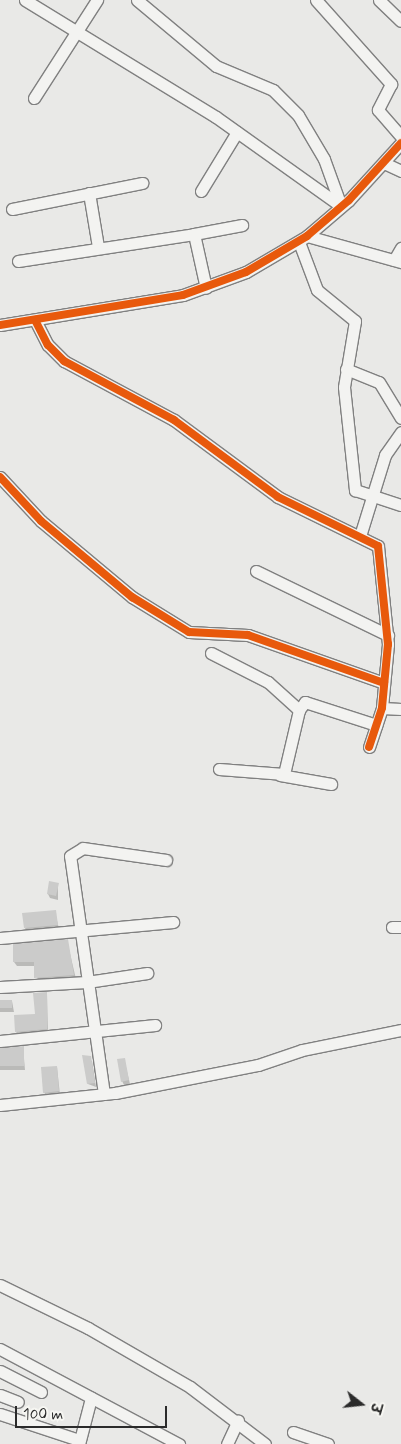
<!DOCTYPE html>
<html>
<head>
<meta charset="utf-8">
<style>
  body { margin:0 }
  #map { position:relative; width:401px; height:1444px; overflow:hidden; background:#e9e9e7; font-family:Mynerve,"Playpen Sans Deva",sans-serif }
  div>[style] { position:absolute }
  .shadow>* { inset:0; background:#0003 }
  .building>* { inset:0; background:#cbcbca }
  .roads { filter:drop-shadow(1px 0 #808080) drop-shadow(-1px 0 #808080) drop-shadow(0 1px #808080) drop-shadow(0 -1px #808080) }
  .minor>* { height:11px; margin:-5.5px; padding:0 5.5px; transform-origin:5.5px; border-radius:5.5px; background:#f3f3f1 }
  .cycleway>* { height:8px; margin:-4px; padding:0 4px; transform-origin:4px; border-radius:4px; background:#e8590c }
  span { translate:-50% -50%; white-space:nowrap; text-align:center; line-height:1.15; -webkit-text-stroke:4px #f6f6f2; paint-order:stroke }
  .north { position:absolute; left:336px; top:1379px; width:50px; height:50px; -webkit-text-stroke:4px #f6f6f2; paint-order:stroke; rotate:106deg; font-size:14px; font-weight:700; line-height:20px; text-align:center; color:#2b2b2b }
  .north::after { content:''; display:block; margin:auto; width:18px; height:22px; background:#2b2b2b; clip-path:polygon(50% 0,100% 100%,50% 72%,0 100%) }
  .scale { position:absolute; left:15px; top:1406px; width:152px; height:22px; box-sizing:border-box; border:2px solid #2b2b2b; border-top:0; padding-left:6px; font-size:15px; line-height:18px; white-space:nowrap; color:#2b2b2b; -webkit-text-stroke:4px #f6f6f2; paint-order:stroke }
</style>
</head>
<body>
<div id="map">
  <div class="shadow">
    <i style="clip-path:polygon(58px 884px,58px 900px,50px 898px,48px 894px)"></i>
    <i style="clip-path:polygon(55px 912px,59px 929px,27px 932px,25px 928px)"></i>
    <i style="clip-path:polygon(67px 941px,76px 979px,38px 981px,35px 966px,17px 966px,14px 962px)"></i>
    <i style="clip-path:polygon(47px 993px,48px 1033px,19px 1036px,16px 1032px,36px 1015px)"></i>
    <i style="clip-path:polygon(0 1001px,12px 1001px,14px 1012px,0 1012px)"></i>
    <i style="clip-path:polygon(23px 1047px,25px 1070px,0 1070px,0 1050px)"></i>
    <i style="clip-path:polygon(83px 1056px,92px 1061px,96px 1087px,88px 1084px)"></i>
    <i style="clip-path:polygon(124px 1059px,130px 1084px,124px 1085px,122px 1081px)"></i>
    <i style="clip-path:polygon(57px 1067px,60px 1095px,46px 1096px,44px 1092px)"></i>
  </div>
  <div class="building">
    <i style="clip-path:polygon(49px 881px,59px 883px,56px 896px,47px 894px)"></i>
    <i style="clip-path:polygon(56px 910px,58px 925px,24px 928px,22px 913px)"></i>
    <i style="clip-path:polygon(68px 939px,74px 975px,34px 978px,34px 962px,13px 962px,13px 944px)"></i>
    <i style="clip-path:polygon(47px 992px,47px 1029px,15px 1032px,14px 1015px,35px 1014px,33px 993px)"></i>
    <i style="clip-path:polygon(0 1000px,12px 1000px,12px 1008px,0 1008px)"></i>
    <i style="clip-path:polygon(24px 1046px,24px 1066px,0 1066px,0 1048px)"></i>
    <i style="clip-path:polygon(82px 1055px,91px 1056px,95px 1083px,87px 1084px)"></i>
    <i style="clip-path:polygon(125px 1058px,129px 1080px,121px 1082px,117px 1059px)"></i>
    <i style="clip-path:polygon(57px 1066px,59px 1091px,43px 1093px,41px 1067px)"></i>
  </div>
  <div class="roads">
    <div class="minor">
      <i style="left:25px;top:0;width:224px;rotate:31.5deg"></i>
      <i style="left:216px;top:117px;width:153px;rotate:35.5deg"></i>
      <i style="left:137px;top:0;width:103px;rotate:39.9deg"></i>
      <i style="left:216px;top:66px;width:62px;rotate:22.8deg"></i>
      <i style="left:273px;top:90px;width:35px;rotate:45deg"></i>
      <i style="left:298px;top:115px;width:51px;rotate:59.4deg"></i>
      <i style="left:324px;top:159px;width:50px;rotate:70.1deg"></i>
      <i style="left:316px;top:0;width:113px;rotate:48.2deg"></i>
      <i style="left:391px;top:84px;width:29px;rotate:117deg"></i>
      <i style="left:378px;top:110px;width:35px;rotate:49deg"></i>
      <i style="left:379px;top:0;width:30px;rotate:44deg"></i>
      <i style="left:34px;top:98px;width:117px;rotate:-57.3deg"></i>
      <i style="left:384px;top:163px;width:19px;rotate:25deg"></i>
      <i style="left:201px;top:191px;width:69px;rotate:-58.6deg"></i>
      <i style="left:89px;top:193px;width:55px;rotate:80.5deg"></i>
      <i style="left:12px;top:209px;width:133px;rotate:-11.3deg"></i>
      <i style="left:194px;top:234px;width:49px;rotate:-10.6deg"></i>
      <i style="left:307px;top:236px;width:98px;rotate:15.5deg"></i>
      <i style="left:299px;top:242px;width:51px;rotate:69.4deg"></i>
      <i style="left:317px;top:290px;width:49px;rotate:39.2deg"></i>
      <i style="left:355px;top:321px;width:67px;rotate:99.5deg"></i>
      <i style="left:344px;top:387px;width:104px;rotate:83.9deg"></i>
      <i style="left:355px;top:490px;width:48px;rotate:18.1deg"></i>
      <i style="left:394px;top:260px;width:14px;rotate:-60deg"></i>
      <i style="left:18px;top:261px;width:178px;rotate:-8.7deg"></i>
      <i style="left:194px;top:234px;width:55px;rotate:77.5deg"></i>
      <i style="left:35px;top:320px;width:28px;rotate:63deg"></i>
      <i style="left:48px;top:345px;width:23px;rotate:45deg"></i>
      <i style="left:64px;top:361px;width:125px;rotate:28.2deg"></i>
      <i style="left:174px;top:420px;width:129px;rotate:36.5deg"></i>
      <i style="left:278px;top:497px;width:111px;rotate:26.1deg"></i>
      <i style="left:378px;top:546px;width:99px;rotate:84.2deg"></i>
      <i style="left:388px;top:644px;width:64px;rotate:95.4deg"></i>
      <i style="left:382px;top:708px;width:41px;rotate:108.4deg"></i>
      <i style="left:0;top:325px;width:185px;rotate:-9.3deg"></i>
      <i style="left:183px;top:295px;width:67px;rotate:-20.1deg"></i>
      <i style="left:246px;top:272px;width:71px;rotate:-30.5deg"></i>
      <i style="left:307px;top:236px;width:55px;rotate:-40.6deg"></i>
      <i style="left:349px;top:200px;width:77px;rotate:-47.6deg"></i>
      <i style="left:346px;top:369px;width:35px;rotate:22deg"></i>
      <i style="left:379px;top:382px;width:42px;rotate:58.6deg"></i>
      <i style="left:0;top:477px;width:60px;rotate:47deg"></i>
      <i style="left:41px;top:521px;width:119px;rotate:39.9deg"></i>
      <i style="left:132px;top:597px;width:67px;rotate:31.6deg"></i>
      <i style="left:189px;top:632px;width:59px;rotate:2.9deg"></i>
      <i style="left:248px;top:635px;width:144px;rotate:19.4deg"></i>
      <i style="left:360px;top:536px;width:85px;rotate:-72.8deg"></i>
      <i style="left:385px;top:455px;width:28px;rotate:-55deg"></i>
      <i style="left:256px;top:571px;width:147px;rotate:25.9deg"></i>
      <i style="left:211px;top:653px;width:64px;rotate:27deg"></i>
      <i style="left:268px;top:682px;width:42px;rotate:42.1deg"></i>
      <i style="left:382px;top:708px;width:19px;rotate:3deg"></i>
      <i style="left:219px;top:769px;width:65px;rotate:4.4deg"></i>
      <i style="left:284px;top:774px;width:66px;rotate:-76.8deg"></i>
      <i style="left:299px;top:710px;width:10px;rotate:-53deg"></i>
      <i style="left:305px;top:702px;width:75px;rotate:17.9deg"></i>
      <i style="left:280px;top:775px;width:52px;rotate:10deg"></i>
      <i style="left:392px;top:927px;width:9px"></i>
      <i style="left:0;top:938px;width:174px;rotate:-5.3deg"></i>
      <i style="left:0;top:987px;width:87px;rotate:-3.3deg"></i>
      <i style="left:87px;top:982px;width:61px;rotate:-8.5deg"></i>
      <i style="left:0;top:1041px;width:156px;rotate:-5.9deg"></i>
      <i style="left:104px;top:1094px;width:240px;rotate:-98.1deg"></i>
      <i style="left:70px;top:856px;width:15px;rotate:-32deg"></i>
      <i style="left:83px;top:848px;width:84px;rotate:8.2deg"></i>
      <i style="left:0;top:1105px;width:116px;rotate:-6deg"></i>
      <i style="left:115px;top:1093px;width:146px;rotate:-11.1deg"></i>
      <i style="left:258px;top:1065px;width:46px;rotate:-18.8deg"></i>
      <i style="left:302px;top:1050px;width:101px;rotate:-11.4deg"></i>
      <i style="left:0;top:1285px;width:98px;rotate:26deg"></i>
      <i style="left:88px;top:1328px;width:118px;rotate:30deg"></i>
      <i style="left:190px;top:1387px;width:94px;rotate:37.2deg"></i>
      <i style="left:0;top:1349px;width:203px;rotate:28deg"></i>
      <i style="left:0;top:1371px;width:46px;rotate:27.1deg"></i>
      <i style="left:0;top:1395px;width:19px;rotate:21deg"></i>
      <i style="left:0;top:1414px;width:83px;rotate:18.2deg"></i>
      <i style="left:293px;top:1432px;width:37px;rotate:19deg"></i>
      <i style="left:79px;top:1444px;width:48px;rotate:-75.4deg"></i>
      <i style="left:227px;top:1444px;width:26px;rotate:-65deg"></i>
    </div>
  </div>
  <div class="cycleway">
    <i style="left:35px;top:320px;width:28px;rotate:63deg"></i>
    <i style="left:48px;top:345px;width:23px;rotate:45deg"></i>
    <i style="left:64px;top:361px;width:125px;rotate:28.2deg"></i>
    <i style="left:174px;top:420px;width:129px;rotate:36.5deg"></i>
    <i style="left:278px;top:497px;width:111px;rotate:26.1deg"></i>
    <i style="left:378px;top:546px;width:99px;rotate:84.2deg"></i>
    <i style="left:388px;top:644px;width:64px;rotate:95.4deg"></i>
    <i style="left:382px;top:708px;width:41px;rotate:108.4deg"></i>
    <i style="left:0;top:325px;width:185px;rotate:-9.3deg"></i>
    <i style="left:183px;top:295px;width:67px;rotate:-20.1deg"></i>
    <i style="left:246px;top:272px;width:71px;rotate:-30.5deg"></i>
    <i style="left:307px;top:236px;width:55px;rotate:-40.6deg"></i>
    <i style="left:349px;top:200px;width:77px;rotate:-47.6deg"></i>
    <i style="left:0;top:477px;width:60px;rotate:47deg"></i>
    <i style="left:41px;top:521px;width:119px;rotate:39.9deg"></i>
    <i style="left:132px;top:597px;width:67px;rotate:31.6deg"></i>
    <i style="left:189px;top:632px;width:59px;rotate:2.9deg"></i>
    <i style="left:248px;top:635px;width:144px;rotate:19.4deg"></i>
  </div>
  <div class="north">उ</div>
  <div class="scale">100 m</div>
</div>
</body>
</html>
